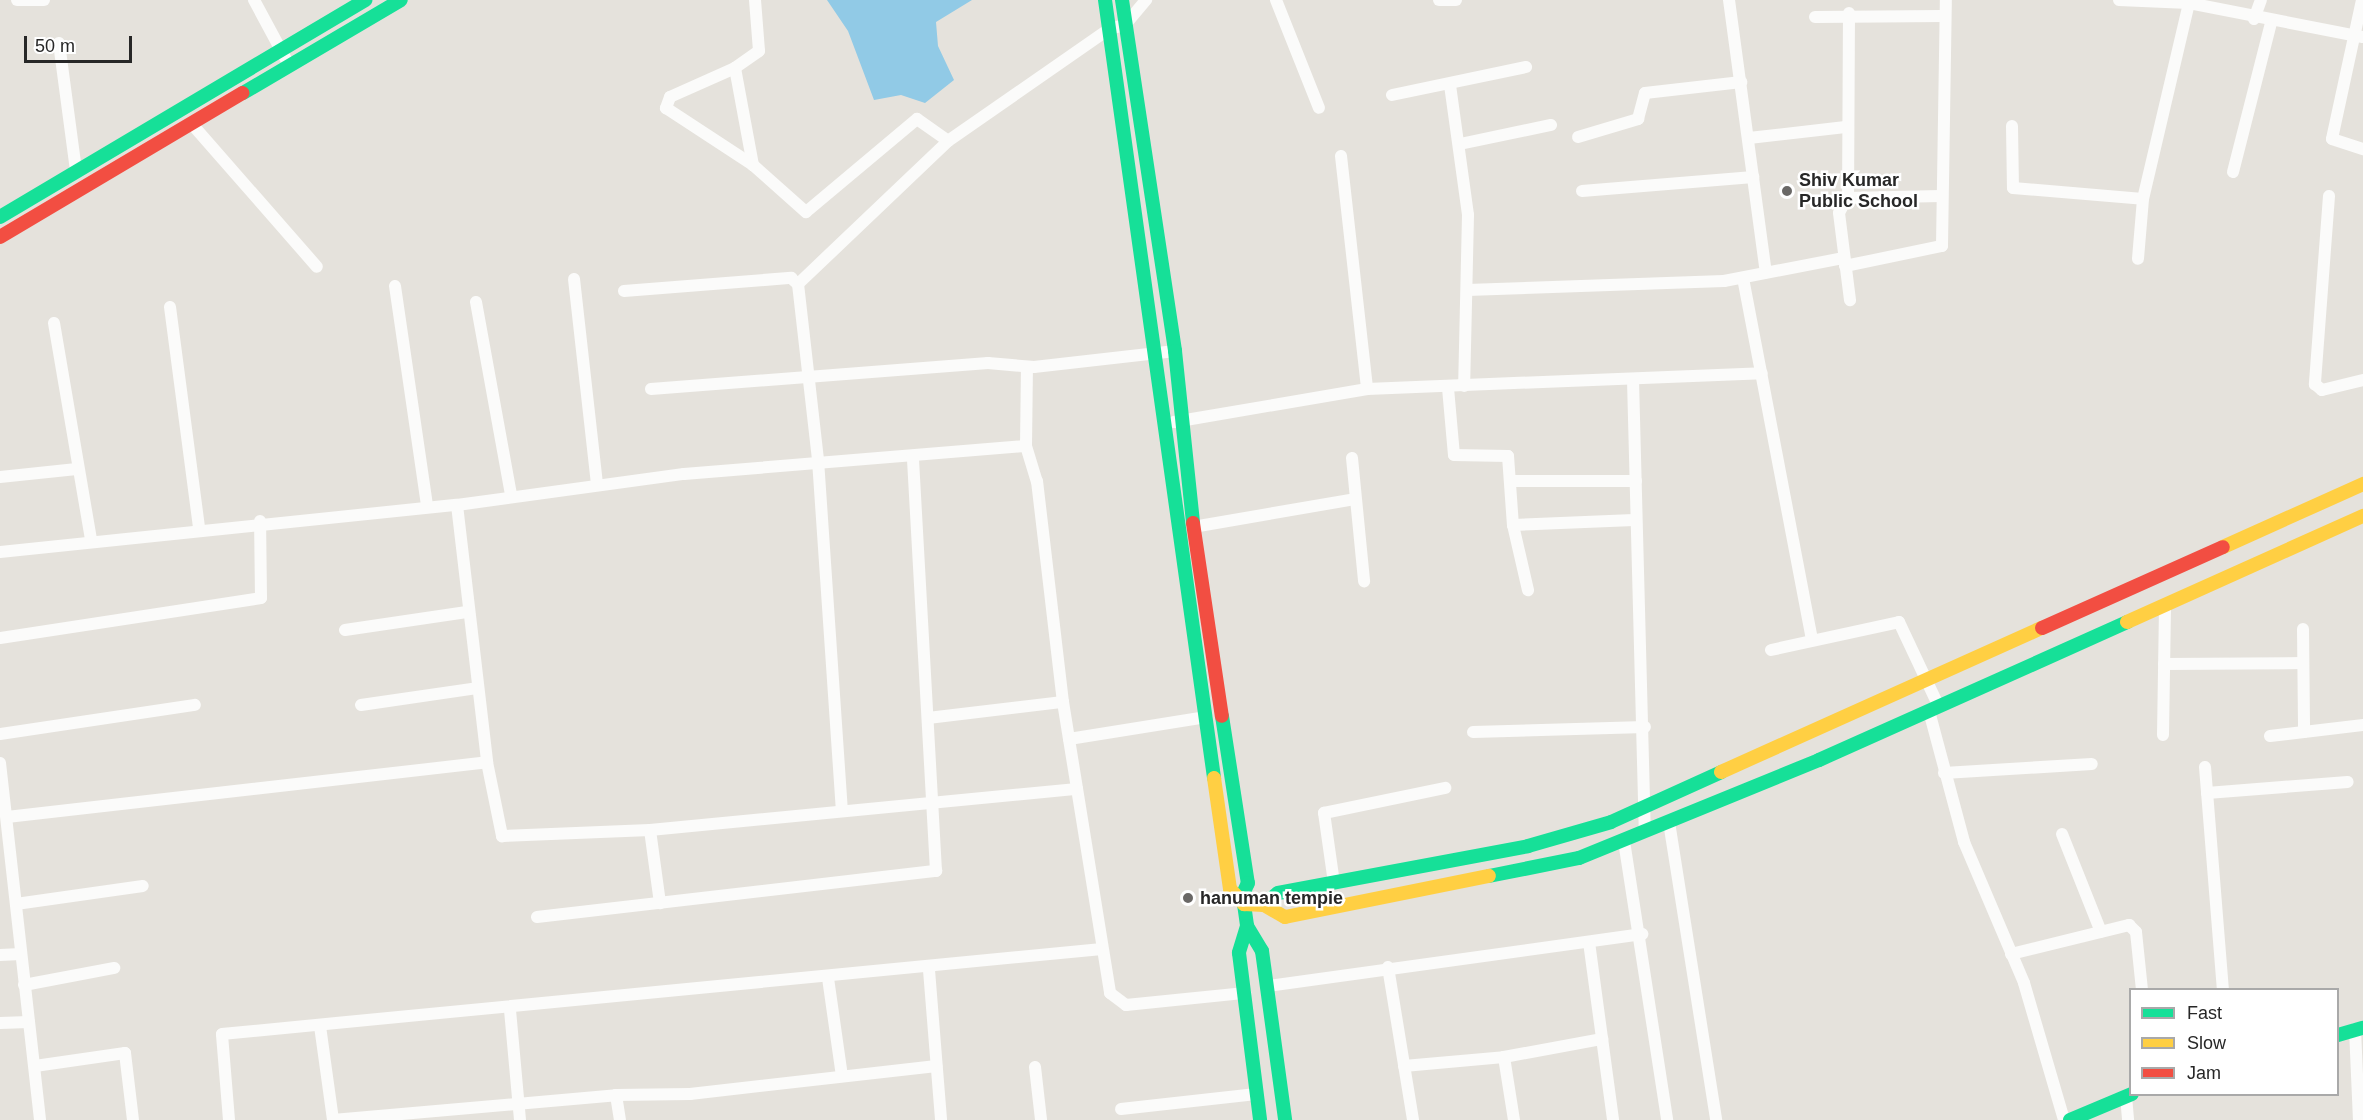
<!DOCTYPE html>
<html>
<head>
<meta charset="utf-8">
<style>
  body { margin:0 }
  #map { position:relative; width:2363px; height:1120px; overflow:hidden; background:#e5e2dc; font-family:Helvetica,sans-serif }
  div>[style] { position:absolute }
  .water>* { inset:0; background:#91cae6 }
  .street>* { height:12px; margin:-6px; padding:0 6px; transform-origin:6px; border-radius:6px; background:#fbfbfa }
  .fast>* { height:14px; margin:-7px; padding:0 7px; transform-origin:7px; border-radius:7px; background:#16e098 }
  .slow>* { height:14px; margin:-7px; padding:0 7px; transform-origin:7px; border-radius:7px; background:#ffcf43 }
  .jam>* { height:14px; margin:-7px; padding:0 7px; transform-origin:7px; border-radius:7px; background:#f24e42 }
  .dots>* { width:16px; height:16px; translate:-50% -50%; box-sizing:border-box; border:3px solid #fff; border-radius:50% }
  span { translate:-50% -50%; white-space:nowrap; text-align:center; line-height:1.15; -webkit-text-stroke:5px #fff; paint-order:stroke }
  .poi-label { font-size:18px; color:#272727; font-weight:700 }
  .left { translate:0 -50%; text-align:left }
  .legend { position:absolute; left:2129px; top:988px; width:210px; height:108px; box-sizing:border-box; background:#fff; border:2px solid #a9a9a9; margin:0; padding:8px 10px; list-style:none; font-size:18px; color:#272727 }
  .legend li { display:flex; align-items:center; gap:12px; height:30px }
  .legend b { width:30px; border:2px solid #a9a9a9 }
  .scale { position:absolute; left:24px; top:36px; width:108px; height:27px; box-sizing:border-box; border:3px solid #272727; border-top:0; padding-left:8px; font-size:18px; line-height:21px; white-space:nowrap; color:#272727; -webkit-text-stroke:4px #fff; paint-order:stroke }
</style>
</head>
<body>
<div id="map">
  <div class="water">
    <i style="clip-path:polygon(827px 0,972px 0,936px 22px,938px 46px,954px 80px,925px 103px,901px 95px,874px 100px,848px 31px)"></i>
  </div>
  <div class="street">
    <i style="left:17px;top:0;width:27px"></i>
    <i style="left:254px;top:0;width:74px;rotate:61.7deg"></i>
    <i style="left:755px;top:0;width:51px;rotate:85.5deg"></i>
    <i style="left:759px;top:51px;width:29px;rotate:145deg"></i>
    <i style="left:735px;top:68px;width:99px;rotate:79.5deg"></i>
    <i style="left:753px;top:165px;width:71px;rotate:41.6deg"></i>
    <i style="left:806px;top:212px;width:145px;rotate:-40deg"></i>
    <i style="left:917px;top:119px;width:38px;rotate:35deg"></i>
    <i style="left:948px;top:141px;width:196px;rotate:-34.8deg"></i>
    <i style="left:1109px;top:29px;width:16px;rotate:-14deg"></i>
    <i style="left:1125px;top:25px;width:33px;rotate:-50deg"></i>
    <i style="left:1276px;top:0;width:116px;rotate:68.3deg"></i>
    <i style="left:1439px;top:0;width:17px"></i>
    <i style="left:1729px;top:0;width:275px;rotate:82.3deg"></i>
    <i style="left:2119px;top:0;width:70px;rotate:2.5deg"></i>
    <i style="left:2189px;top:3px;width:201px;rotate:103.2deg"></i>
    <i style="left:2143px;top:199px;width:60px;rotate:94.8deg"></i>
    <i style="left:2362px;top:0;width:142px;rotate:102.2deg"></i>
    <i style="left:2332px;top:139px;width:33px;rotate:18deg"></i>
    <i style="left:2189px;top:3px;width:177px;rotate:11.1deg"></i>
    <i style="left:1849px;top:13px;width:183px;rotate:90.3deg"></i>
    <i style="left:1848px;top:196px;width:19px;rotate:118deg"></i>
    <i style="left:1839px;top:213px;width:88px;rotate:82.8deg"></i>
    <i style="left:1815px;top:17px;width:128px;rotate:-0.4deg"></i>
    <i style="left:2254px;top:19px;width:20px;rotate:-70deg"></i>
    <i style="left:59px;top:43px;width:129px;rotate:82.4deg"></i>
    <i style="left:735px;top:68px;width:71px;rotate:156deg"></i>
    <i style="left:670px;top:97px;width:12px;rotate:110deg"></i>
    <i style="left:666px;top:108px;width:104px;rotate:33.2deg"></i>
    <i style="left:1450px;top:85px;width:131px;rotate:82.1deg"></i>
    <i style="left:1468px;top:215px;width:171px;rotate:91.3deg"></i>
    <i style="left:1392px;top:95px;width:137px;rotate:-11.8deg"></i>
    <i style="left:191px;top:123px;width:191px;rotate:48.8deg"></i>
    <i style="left:2012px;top:126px;width:62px;rotate:89.1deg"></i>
    <i style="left:2013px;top:188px;width:130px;rotate:4.8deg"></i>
    <i style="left:1578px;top:137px;width:63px;rotate:-16.7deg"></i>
    <i style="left:1638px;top:119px;width:27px;rotate:-75deg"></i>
    <i style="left:1645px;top:93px;width:97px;rotate:-6.5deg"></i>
    <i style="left:1749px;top:138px;width:97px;rotate:-6.5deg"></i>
    <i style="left:1460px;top:144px;width:93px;rotate:-11.8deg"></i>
    <i style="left:1341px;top:156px;width:234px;rotate:83.6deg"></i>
    <i style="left:2233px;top:172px;width:154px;rotate:-75.7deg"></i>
    <i style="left:1582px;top:191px;width:172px;rotate:-4.7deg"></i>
    <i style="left:2329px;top:196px;width:189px;rotate:94.3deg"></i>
    <i style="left:2315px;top:384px;width:9px;rotate:41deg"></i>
    <i style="left:2322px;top:390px;width:42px;rotate:-13.7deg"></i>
    <i style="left:1847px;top:198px;width:94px;rotate:-1.2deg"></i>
    <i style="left:1845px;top:266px;width:99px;rotate:-11.7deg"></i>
    <i style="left:1942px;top:246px;width:246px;rotate:-89.1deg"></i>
    <i style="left:1743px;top:278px;width:369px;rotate:79.2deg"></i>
    <i style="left:574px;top:279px;width:207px;rotate:83.6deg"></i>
    <i style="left:798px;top:284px;width:207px;rotate:-43.6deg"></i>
    <i style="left:395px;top:286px;width:222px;rotate:81.7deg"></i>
    <i style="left:1467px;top:290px;width:257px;rotate:-2deg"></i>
    <i style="left:1724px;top:281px;width:122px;rotate:-10.9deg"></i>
    <i style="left:624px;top:291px;width:168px;rotate:-4.5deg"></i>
    <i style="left:791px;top:278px;width:9px;rotate:41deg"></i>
    <i style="left:798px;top:284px;width:177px;rotate:83.5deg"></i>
    <i style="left:818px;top:460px;width:349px;rotate:86.1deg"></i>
    <i style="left:476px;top:302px;width:195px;rotate:79.7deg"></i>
    <i style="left:170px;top:307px;width:223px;rotate:82.5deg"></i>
    <i style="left:54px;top:323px;width:220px;rotate:80.3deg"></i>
    <i style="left:1633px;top:380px;width:452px;rotate:88.5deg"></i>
    <i style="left:1448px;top:388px;width:67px;rotate:84.9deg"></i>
    <i style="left:1454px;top:455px;width:54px;rotate:1.1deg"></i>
    <i style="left:1508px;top:456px;width:69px;rotate:85.9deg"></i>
    <i style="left:1513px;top:525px;width:67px;rotate:77deg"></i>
    <i style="left:651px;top:389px;width:338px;rotate:-4.4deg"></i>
    <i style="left:988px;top:363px;width:46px;rotate:5deg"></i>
    <i style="left:1034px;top:367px;width:142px;rotate:-6.5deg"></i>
    <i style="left:1174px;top:422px;width:196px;rotate:-9.7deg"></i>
    <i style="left:1367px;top:389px;width:395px;rotate:-2.3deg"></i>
    <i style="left:1026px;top:446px;width:37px;rotate:73deg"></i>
    <i style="left:1037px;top:481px;width:223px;rotate:83.3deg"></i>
    <i style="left:1063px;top:702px;width:295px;rotate:80.8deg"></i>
    <i style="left:1110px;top:993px;width:20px;rotate:37deg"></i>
    <i style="left:1126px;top:1005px;width:120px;rotate:-5.8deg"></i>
    <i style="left:1352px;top:458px;width:124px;rotate:84.4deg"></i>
    <i style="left:0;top:477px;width:77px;rotate:-5.9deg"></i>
    <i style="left:1512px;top:481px;width:124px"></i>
    <i style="left:457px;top:505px;width:259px;rotate:83.3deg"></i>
    <i style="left:487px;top:762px;width:76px;rotate:78.5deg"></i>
    <i style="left:502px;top:836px;width:148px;rotate:-2.3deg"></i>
    <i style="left:650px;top:830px;width:429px;rotate:-5.5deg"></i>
    <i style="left:1513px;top:525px;width:121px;rotate:-2.4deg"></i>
    <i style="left:1193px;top:527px;width:164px;rotate:-9.8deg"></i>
    <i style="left:0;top:552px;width:459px;rotate:-5.9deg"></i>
    <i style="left:457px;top:505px;width:229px;rotate:-7.8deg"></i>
    <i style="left:684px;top:474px;width:343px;rotate:-4.7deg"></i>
    <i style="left:1026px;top:446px;width:79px;rotate:-89.3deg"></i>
    <i style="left:2303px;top:629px;width:103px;rotate:89.4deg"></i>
    <i style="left:345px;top:630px;width:123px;rotate:-8.4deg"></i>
    <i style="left:0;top:638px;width:264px;rotate:-8.7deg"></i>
    <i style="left:261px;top:598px;width:77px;rotate:-90.7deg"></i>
    <i style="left:1771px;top:650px;width:131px;rotate:-12.3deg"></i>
    <i style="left:1899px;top:622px;width:94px;rotate:64.8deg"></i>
    <i style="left:2164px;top:664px;width:139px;rotate:-0.4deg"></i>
    <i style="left:361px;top:705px;width:117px;rotate:-8.3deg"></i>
    <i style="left:1929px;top:711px;width:136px;rotate:75deg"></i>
    <i style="left:1964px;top:842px;width:153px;rotate:66.9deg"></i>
    <i style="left:2024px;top:983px;width:143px;rotate:73.7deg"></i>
    <i style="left:928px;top:718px;width:136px;rotate:-6.8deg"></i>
    <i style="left:1473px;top:732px;width:172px;rotate:-1.7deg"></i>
    <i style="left:0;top:734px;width:197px;rotate:-8.5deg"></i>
    <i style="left:2163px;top:735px;width:129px;rotate:-89.1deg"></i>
    <i style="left:2270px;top:736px;width:94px;rotate:-6.7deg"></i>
    <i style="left:1069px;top:739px;width:139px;rotate:-9.1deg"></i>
    <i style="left:0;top:763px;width:359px;rotate:83.6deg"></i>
    <i style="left:2205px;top:767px;width:224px;rotate:85.4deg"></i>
    <i style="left:1944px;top:773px;width:148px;rotate:-3.5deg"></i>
    <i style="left:2207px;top:793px;width:141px;rotate:-4.5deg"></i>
    <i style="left:7px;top:817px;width:483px;rotate:-6.5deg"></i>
    <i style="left:1669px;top:822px;width:302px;rotate:81deg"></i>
    <i style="left:650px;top:830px;width:74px;rotate:82.2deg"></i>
    <i style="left:2062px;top:834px;width:105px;rotate:68.3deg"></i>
    <i style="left:1624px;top:841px;width:282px;rotate:81.2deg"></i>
    <i style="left:1334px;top:883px;width:71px;rotate:-98.1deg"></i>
    <i style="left:1324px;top:813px;width:124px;rotate:-11.7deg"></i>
    <i style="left:16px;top:904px;width:128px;rotate:-8.1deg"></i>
    <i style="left:537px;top:917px;width:402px;rotate:-6.6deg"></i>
    <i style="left:936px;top:871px;width:416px;rotate:-93.2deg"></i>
    <i style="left:1589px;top:942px;width:180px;rotate:82.3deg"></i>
    <i style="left:2011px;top:954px;width:122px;rotate:-13.8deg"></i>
    <i style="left:2129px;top:925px;width:10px;rotate:45deg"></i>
    <i style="left:2136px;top:932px;width:58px;rotate:84.1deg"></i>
    <i style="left:0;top:955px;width:21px;rotate:-3deg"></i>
    <i style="left:1388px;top:967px;width:155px;rotate:80.7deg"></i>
    <i style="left:929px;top:970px;width:150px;rotate:85.4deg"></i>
    <i style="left:828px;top:978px;width:99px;rotate:81.9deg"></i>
    <i style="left:24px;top:985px;width:92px;rotate:-10.7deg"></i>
    <i style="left:1268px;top:986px;width:378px;rotate:-7.9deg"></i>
    <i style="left:510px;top:1010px;width:110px;rotate:84.8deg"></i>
    <i style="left:0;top:1023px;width:29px;rotate:-2deg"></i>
    <i style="left:320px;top:1026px;width:95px;rotate:82.1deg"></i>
    <i style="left:2355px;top:1029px;width:91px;rotate:87.5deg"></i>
    <i style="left:1504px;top:1057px;width:64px;rotate:81deg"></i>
    <i style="left:35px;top:1066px;width:91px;rotate:-8.2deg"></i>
    <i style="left:125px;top:1053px;width:67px;rotate:83.2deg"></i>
    <i style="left:1404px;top:1066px;width:100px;rotate:-5.1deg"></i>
    <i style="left:1504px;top:1057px;width:100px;rotate:-10.4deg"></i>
    <i style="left:1035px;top:1067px;width:53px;rotate:83.5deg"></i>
    <i style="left:616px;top:1095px;width:25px;rotate:81deg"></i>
    <i style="left:2126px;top:1096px;width:24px;rotate:85deg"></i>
    <i style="left:1121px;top:1109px;width:136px;rotate:-6.3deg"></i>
    <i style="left:229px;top:1120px;width:86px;rotate:-94.7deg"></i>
    <i style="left:222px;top:1034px;width:884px;rotate:-5.52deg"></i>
    <i style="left:333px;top:1120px;width:284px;rotate:-5deg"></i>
    <i style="left:616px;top:1095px;width:74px;rotate:-0.8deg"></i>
    <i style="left:690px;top:1094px;width:248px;rotate:-6.5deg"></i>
  </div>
  <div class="fast">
    <i style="left:1105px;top:0;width:786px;rotate:82.02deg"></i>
    <i style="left:1122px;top:0;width:355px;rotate:81.4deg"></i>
    <i style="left:1175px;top:351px;width:173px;rotate:84deg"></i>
    <i style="left:243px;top:93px;width:183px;rotate:-30.5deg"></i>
    <i style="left:0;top:217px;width:425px;rotate:-30.7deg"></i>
    <i style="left:1222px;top:716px;width:169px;rotate:81.2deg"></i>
    <i style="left:1248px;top:883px;width:14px;rotate:115deg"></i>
    <i style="left:1489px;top:876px;width:92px;rotate:-11.3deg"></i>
    <i style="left:1579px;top:858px;width:259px;rotate:-22.2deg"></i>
    <i style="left:1819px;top:760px;width:338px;rotate:-24.1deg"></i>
    <i style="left:1244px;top:904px;width:22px;rotate:82deg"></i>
    <i style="left:1247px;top:926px;width:29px;rotate:59deg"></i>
    <i style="left:1262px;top:951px;width:171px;rotate:82.2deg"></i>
    <i style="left:1264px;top:905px;width:18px;rotate:-41deg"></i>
    <i style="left:1278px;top:893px;width:254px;rotate:-10.6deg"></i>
    <i style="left:1528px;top:846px;width:86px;rotate:-16.1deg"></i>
    <i style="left:1611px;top:822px;width:121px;rotate:-24.4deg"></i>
    <i style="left:1247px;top:926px;width:28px;rotate:107deg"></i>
    <i style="left:1239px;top:953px;width:168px;rotate:82.8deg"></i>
    <i style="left:2338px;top:1035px;width:26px;rotate:-16deg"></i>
    <i style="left:2070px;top:1120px;width:67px;rotate:-22.8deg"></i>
  </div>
  <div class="slow">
    <i style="left:2223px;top:547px;width:154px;rotate:-24.2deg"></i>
    <i style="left:2127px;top:622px;width:259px;rotate:-24.2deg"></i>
    <i style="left:1721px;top:772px;width:352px;rotate:-24.2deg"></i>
    <i style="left:1214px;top:778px;width:112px;rotate:81.8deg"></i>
    <i style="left:1230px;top:889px;width:21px;rotate:47deg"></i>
    <i style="left:1244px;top:904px;width:20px;rotate:3deg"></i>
    <i style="left:1264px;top:905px;width:24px;rotate:30deg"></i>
    <i style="left:1285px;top:917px;width:208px;rotate:-11.4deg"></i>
  </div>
  <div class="jam">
    <i style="left:0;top:237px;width:282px;rotate:-30.7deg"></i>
    <i style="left:1193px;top:523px;width:195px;rotate:81.5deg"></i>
    <i style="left:2042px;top:628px;width:198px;rotate:-24.1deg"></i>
  </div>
  <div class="dots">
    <i style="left:1787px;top:191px;background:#6a6866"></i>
    <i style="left:1188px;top:898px;background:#6a6866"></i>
  </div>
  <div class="poi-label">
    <span class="left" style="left:1799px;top:191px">Shiv Kumar<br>Public School</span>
    <span class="left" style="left:1200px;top:898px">hanuman tempie</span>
  </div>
  <ul class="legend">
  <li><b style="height:8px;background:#16e098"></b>Fast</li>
  <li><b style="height:8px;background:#ffcf43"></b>Slow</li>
  <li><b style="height:8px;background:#f24e42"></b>Jam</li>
  </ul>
  <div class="scale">50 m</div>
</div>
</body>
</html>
